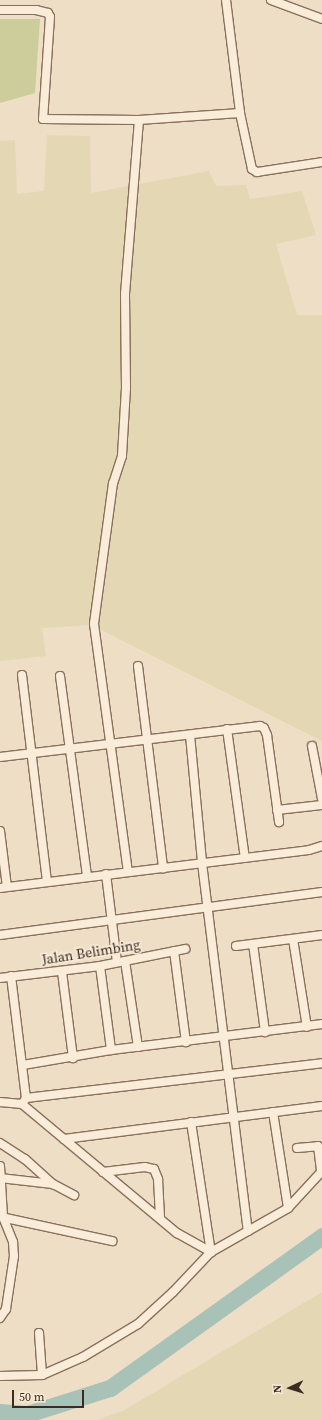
<!DOCTYPE html>
<html>
<head>
<meta charset="utf-8">
<style>
  body { margin:0 }
  #map { position:relative; width:322px; height:1420px; overflow:hidden; background:#eedec6; font-family:"Source Serif 4",serif }
  div>[style] { position:absolute }
  .farmland>* { inset:0; background:#e4d7b4 }
  .green>* { inset:0; background:#cccd9a }
  .river>* { height:17px; margin:-8.5px; padding:0 8.5px; transform-origin:8.5px; border-radius:8.5px; background:#a8c2b8 }
  .roads { filter:drop-shadow(1px 0 #8a705c) drop-shadow(-1px 0 #8a705c) drop-shadow(0 1px #8a705c) drop-shadow(0 -1px #8a705c) }
  .street>* { height:8px; margin:-4px; padding:0 4px; transform-origin:4px; border-radius:4px; background:#f9edda }
  span { translate:-50% -50%; white-space:nowrap; text-align:center; line-height:1.15; -webkit-text-stroke:3.5px #f6e9d6; paint-order:stroke }
  .street-label { font-size:14px; color:#3a2a1f }
  .north { position:absolute; left:270px; top:1368px; width:40px; height:40px; -webkit-text-stroke:3px #f6e9d6; paint-order:stroke; rotate:266deg; font-size:11px; font-weight:700; line-height:16px; text-align:center; color:#3a2a1f }
  .north::after { content:''; display:block; margin:auto; width:14px; height:18px; background:#3a2a1f; clip-path:polygon(50% 0,100% 100%,50% 72%,0 100%) }
  .scale { position:absolute; left:12px; top:1390px; width:72px; height:18px; box-sizing:border-box; border:2px solid #3a2a1f; border-top:0; padding-left:5px; font-size:12px; line-height:14px; white-space:nowrap; color:#3a2a1f; -webkit-text-stroke:3px #f6e9d6; paint-order:stroke }
</style>
</head>
<body>
<div id="map">
  <div class="farmland">
    <i style="clip-path:polygon(47px 135px,90px 136px,91px 193px,209px 171px,216px 186px,246px 185px,250px 199px,302px 191px,316px 235px,276px 244px,297px 315px,322px 315px,322px 741px,91px 625px,42px 628px,46px 656px,0 661px,0 141px,15px 140px,17px 194px,44px 191px)"></i>
    <i style="clip-path:polygon(322px 1292px,322px 1420px,97px 1420px,123px 1411px)"></i>
  </div>
  <div class="green">
    <i style="clip-path:polygon(0 19px,40px 19px,35px 93px,0 103px)"></i>
  </div>
  <div class="river">
    <i style="left:0;top:1412px;width:27px;rotate:4deg"></i>
    <i style="left:27px;top:1414px;width:87px;rotate:-17.4deg"></i>
    <i style="left:110px;top:1388px;width:261px;rotate:-35.6deg"></i>
  </div>
  <div class="roads">
    <div class="street">
      <i style="left:226px;top:0;width:114px;rotate:82.9deg"></i>
      <i style="left:240px;top:113px;width:57px;rotate:77.9deg"></i>
      <i style="left:252px;top:169px;width:6px;rotate:31deg"></i>
      <i style="left:257px;top:172px;width:66px;rotate:-8.7deg"></i>
      <i style="left:271px;top:0;width:54px;rotate:20.4deg"></i>
      <i style="left:0;top:10px;width:36px"></i>
      <i style="left:36px;top:10px;width:12px;rotate:14deg"></i>
      <i style="left:48px;top:13px;width:4px;rotate:63deg"></i>
      <i style="left:50px;top:17px;width:102px;rotate:93.9deg"></i>
      <i style="left:43px;top:119px;width:96px;rotate:0.6deg"></i>
      <i style="left:139px;top:120px;width:175px;rotate:94.6deg"></i>
      <i style="left:125px;top:294px;width:94px;rotate:89.4deg"></i>
      <i style="left:126px;top:388px;width:68px;rotate:93.4deg"></i>
      <i style="left:122px;top:456px;width:28px;rotate:108deg"></i>
      <i style="left:113px;top:483px;width:142px;rotate:97.7deg"></i>
      <i style="left:94px;top:624px;width:250px;rotate:82.2deg"></i>
      <i style="left:139px;top:120px;width:101px;rotate:-4deg"></i>
      <i style="left:138px;top:666px;width:204px;rotate:82.9deg"></i>
      <i style="left:22px;top:675px;width:208px;rotate:83.1deg"></i>
      <i style="left:60px;top:676px;width:202px;rotate:82.3deg"></i>
      <i style="left:227px;top:729px;width:130px;rotate:82.1deg"></i>
      <i style="left:190px;top:735px;width:129px;rotate:84.6deg"></i>
      <i style="left:202px;top:863px;width:371px;rotate:82.9deg"></i>
      <i style="left:312px;top:746px;width:54px;rotate:79.3deg"></i>
      <i style="left:0;top:757px;width:262px;rotate:-6.8deg"></i>
      <i style="left:260px;top:726px;width:4px;rotate:27deg"></i>
      <i style="left:264px;top:728px;width:8px;rotate:67deg"></i>
      <i style="left:267px;top:735px;width:88px;rotate:82.1deg"></i>
      <i style="left:277px;top:810px;width:45px;rotate:-6.3deg"></i>
      <i style="left:0;top:831px;width:56px;rotate:82.9deg"></i>
      <i style="left:106px;top:874px;width:89px;rotate:82.9deg"></i>
      <i style="left:0;top:888px;width:311px;rotate:-7deg"></i>
      <i style="left:309px;top:850px;width:14px;rotate:-17deg"></i>
      <i style="left:0;top:935px;width:325px;rotate:-7.6deg"></i>
      <i style="left:293px;top:939px;width:89px;rotate:81deg"></i>
      <i style="left:253px;top:944px;width:89px;rotate:82.2deg"></i>
      <i style="left:236px;top:946px;width:87px;rotate:-7.3deg"></i>
      <i style="left:174px;top:951px;width:92px;rotate:82.5deg"></i>
      <i style="left:125px;top:961px;width:87px;rotate:81.4deg"></i>
      <i style="left:100px;top:966px;width:85px;rotate:82.5deg"></i>
      <i style="left:62px;top:972px;width:87px;rotate:82.7deg"></i>
      <i style="left:11px;top:976px;width:123px;rotate:83deg"></i>
      <i style="left:0;top:978px;width:101px;rotate:-6.8deg"></i>
      <i style="left:100px;top:966px;width:87px;rotate:-11.3deg"></i>
      <i style="left:23px;top:1065px;width:89px;rotate:-9.7deg"></i>
      <i style="left:111px;top:1050px;width:213px;rotate:-7deg"></i>
      <i style="left:0;top:1102px;width:22px;rotate:5deg"></i>
      <i style="left:22px;top:1104px;width:202px;rotate:39.8deg"></i>
      <i style="left:177px;top:1233px;width:39px;rotate:29deg"></i>
      <i style="left:22px;top:1104px;width:7px;rotate:-56deg"></i>
      <i style="left:26px;top:1098px;width:298px;rotate:-6.7deg"></i>
      <i style="left:273px;top:1112px;width:97px;rotate:81.1deg"></i>
      <i style="left:191px;top:1122px;width:132px;rotate:81.3deg"></i>
      <i style="left:64px;top:1139px;width:260px;rotate:-7.3deg"></i>
      <i style="left:0;top:1143px;width:30px;rotate:33deg"></i>
      <i style="left:25px;top:1159px;width:38px;rotate:42deg"></i>
      <i style="left:297px;top:1148px;width:21px;rotate:-5deg"></i>
      <i style="left:318px;top:1146px;width:26px;rotate:83deg"></i>
      <i style="left:0;top:1166px;width:51px;rotate:86.6deg"></i>
      <i style="left:3px;top:1217px;width:27px;rotate:68deg"></i>
      <i style="left:13px;top:1242px;width:14px;rotate:86deg"></i>
      <i style="left:14px;top:1256px;width:54px;rotate:98.6deg"></i>
      <i style="left:6px;top:1309px;width:11px;rotate:124deg"></i>
      <i style="left:103px;top:1172px;width:42px;rotate:-6.8deg"></i>
      <i style="left:145px;top:1167px;width:9px;rotate:13deg"></i>
      <i style="left:154px;top:1169px;width:11px;rotate:68deg"></i>
      <i style="left:158px;top:1179px;width:38px;rotate:87deg"></i>
      <i style="left:0;top:1178px;width:53px;rotate:6.5deg"></i>
      <i style="left:53px;top:1184px;width:24px;rotate:28deg"></i>
      <i style="left:1px;top:1217px;width:114px;rotate:12.2deg"></i>
      <i style="left:39px;top:1333px;width:42px;rotate:85.9deg"></i>
      <i style="left:0;top:1376px;width:42px;rotate:-1.4deg"></i>
      <i style="left:42px;top:1375px;width:45px;rotate:-23.7deg"></i>
      <i style="left:83px;top:1357px;width:64px;rotate:-31deg"></i>
      <i style="left:138px;top:1324px;width:47px;rotate:-42.4deg"></i>
      <i style="left:173px;top:1292px;width:55px;rotate:-46.5deg"></i>
      <i style="left:211px;top:1252px;width:89px;rotate:-29.7deg"></i>
      <i style="left:288px;top:1208px;width:50px;rotate:-47.4deg"></i>
    </div>
  </div>
  <div class="street-label">
    <span style="left:91px;top:952px;rotate:-9deg">Jalan Belimbing</span>
  </div>
  <div class="north">N</div>
  <div class="scale">50 m</div>
</div>
</body>
</html>
